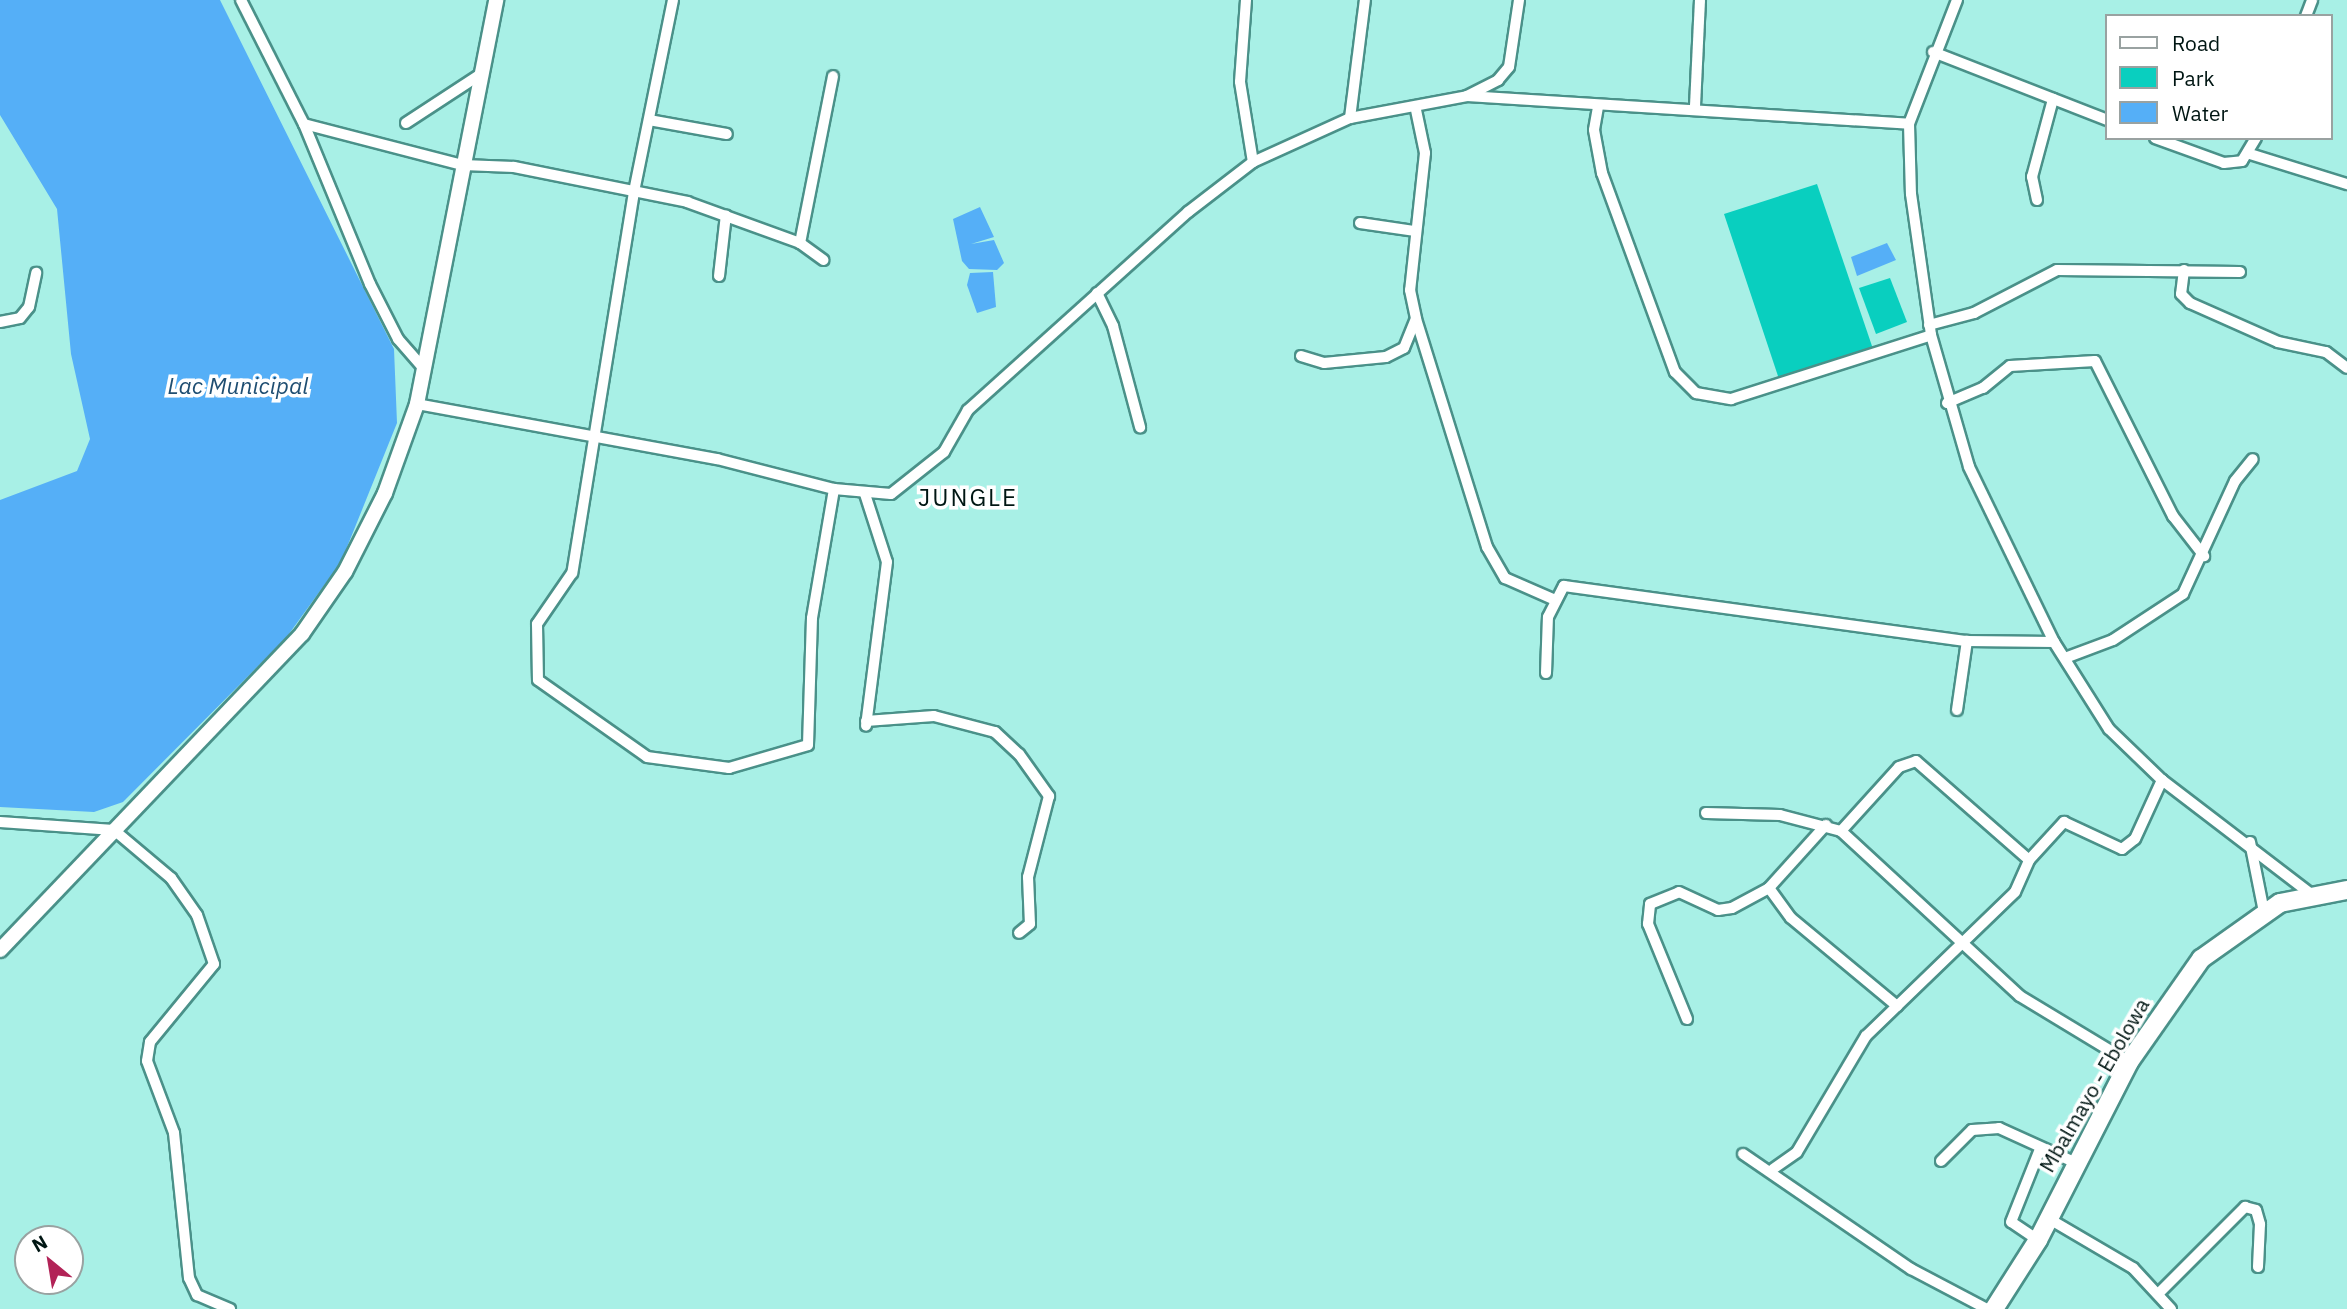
<!DOCTYPE html>
<html>
<head>
<meta charset="utf-8">
<style>
  body { margin:0 }
  #map { position:relative; width:2347px; height:1309px; overflow:hidden; background:#a8f0e6; font-family:"IBM Plex Sans",sans-serif }
  div>[style] { position:absolute }
  .green>* { inset:0; background:#09cfbf }
  .water>* { inset:0; background:#55aff7 }
  .roads { filter:drop-shadow(2px 0 #4a9189) drop-shadow(-2px 0 #4a9189) drop-shadow(0 2px #4a9189) drop-shadow(0 -2px #4a9189) }
  .street>* { height:10px; margin:-5px; padding:0 5px; transform-origin:5px; border-radius:5px; background:#fff }
  .secondary>* { height:14px; margin:-7px; padding:0 7px; transform-origin:7px; border-radius:7px; background:#fff }
  .highway>* { height:18px; margin:-9px; padding:0 9px; transform-origin:9px; border-radius:9px; background:#fff }
  span { translate:-50% -50%; white-space:nowrap; text-align:center; line-height:1.15; -webkit-text-stroke:7px #fff; paint-order:stroke }
  .street-label { font-size:21px; color:#001613 }
  .water-label { font-size:23px; color:#1f4e72; font-style:italic }
  .quarter-label { font-size:24px; color:#001613; letter-spacing:2px }
  .legend { position:absolute; left:2105px; top:14px; width:228px; height:126px; box-sizing:border-box; background:#fff; border:2px solid #99a2a1; margin:0; padding:9px 12px; list-style:none; font-size:21px; color:#001613 }
  .legend li { display:flex; align-items:center; gap:14px; height:35px }
  .legend b { width:35px; border:2px solid #99a2a1 }
  .north { position:absolute; left:14px; top:1225px; width:70px; height:70px; box-sizing:border-box; background:#fff; border:2px solid #99a2a1; border-radius:50%; rotate:330deg; font-size:19px; font-weight:700; line-height:28px; text-align:center; color:#001613 }
  .north::after { content:''; display:block; margin:auto; width:24px; height:32px; background:#b22357; clip-path:polygon(50% 0,100% 100%,50% 72%,0 100%) }
</style>
</head>
<body>
<div id="map">
  <div class="green">
    <i style="clip-path:polygon(1817px 184px,1873px 349px,1779px 379px,1724px 214px)"></i>
    <i style="clip-path:polygon(1890px 278px,1907px 322px,1876px 334px,1859px 288px)"></i>
  </div>
  <div class="water">
    <i style="clip-path:polygon(0 0,220px 0,394px 349px,397px 423px,341px 562px,286px 638px,123px 802px,94px 812px,0 807px,0 500px,77px 471px,90px 439px,71px 354px,57px 209px,0 115px)"></i>
    <i style="clip-path:polygon(980px 207px,994px 237px,971px 244px,994px 240px,1004px 263px,997px 270px,969px 269px,962px 261px,953px 219px)"></i>
    <i style="clip-path:polygon(1887px 243px,1896px 260px,1857px 276px,1851px 257px)"></i>
    <i style="clip-path:polygon(993px 272px,996px 307px,977px 313px,967px 285px,970px 273px)"></i>
  </div>
  <div class="roads">
    <div class="street">
      <i style="left:241px;top:0;width:139px;rotate:63.1deg"></i>
      <i style="left:304px;top:124px;width:173px;rotate:67.6deg"></i>
      <i style="left:370px;top:284px;width:62px;rotate:63deg"></i>
      <i style="left:398px;top:339px;width:41px;rotate:48.9deg"></i>
      <i style="left:673px;top:0;width:196px;rotate:101.5deg"></i>
      <i style="left:634px;top:192px;width:386px;rotate:99.2deg"></i>
      <i style="left:572px;top:573px;width:62px;rotate:124.5deg"></i>
      <i style="left:537px;top:624px;width:56px;rotate:89deg"></i>
      <i style="left:538px;top:680px;width:133px;rotate:35.2deg"></i>
      <i style="left:647px;top:757px;width:83px;rotate:7.6deg"></i>
      <i style="left:729px;top:768px;width:82px;rotate:-16.2deg"></i>
      <i style="left:808px;top:745px;width:127px;rotate:-88.2deg"></i>
      <i style="left:812px;top:618px;width:131px;rotate:-80.3deg"></i>
      <i style="left:1246px;top:0;width:82px;rotate:94.2deg"></i>
      <i style="left:1240px;top:82px;width:81px;rotate:80.8deg"></i>
      <i style="left:1957px;top:0;width:133px;rotate:111.2deg"></i>
      <i style="left:1909px;top:124px;width:70px;rotate:88.4deg"></i>
      <i style="left:1911px;top:194px;width:142px;rotate:81.9deg"></i>
      <i style="left:1931px;top:335px;width:137px;rotate:73.9deg"></i>
      <i style="left:1969px;top:467px;width:195px;rotate:64.1deg"></i>
      <i style="left:2054px;top:642px;width:103px;rotate:57.7deg"></i>
      <i style="left:2109px;top:729px;width:74px;rotate:43.9deg"></i>
      <i style="left:2162px;top:780px;width:188px;rotate:37.4deg"></i>
      <i style="left:2306px;top:16px;width:17px;rotate:-69deg"></i>
      <i style="left:1933px;top:52px;width:187px;rotate:21.3deg"></i>
      <i style="left:1467px;top:96px;width:35px;rotate:-27deg"></i>
      <i style="left:1498px;top:80px;width:17px;rotate:-50deg"></i>
      <i style="left:1509px;top:67px;width:68px;rotate:-81.5deg"></i>
      <i style="left:1695px;top:106px;width:106px;rotate:-87.3deg"></i>
      <i style="left:1598px;top:107px;width:23px;rotate:100deg"></i>
      <i style="left:1594px;top:130px;width:44px;rotate:79.5deg"></i>
      <i style="left:1602px;top:173px;width:212px;rotate:69.9deg"></i>
      <i style="left:1675px;top:372px;width:30px;rotate:45deg"></i>
      <i style="left:1696px;top:393px;width:36px;rotate:10deg"></i>
      <i style="left:1731px;top:399px;width:210px;rotate:-17.7deg"></i>
      <i style="left:1416px;top:110px;width:44px;rotate:78.2deg"></i>
      <i style="left:1425px;top:153px;width:138px;rotate:96.2deg"></i>
      <i style="left:1410px;top:290px;width:30px;rotate:78deg"></i>
      <i style="left:1416px;top:319px;width:239px;rotate:72.7deg"></i>
      <i style="left:1487px;top:547px;width:36px;rotate:60deg"></i>
      <i style="left:1505px;top:578px;width:52px;rotate:23.6deg"></i>
      <i style="left:1350px;top:118px;width:119px;rotate:-82.8deg"></i>
      <i style="left:649px;top:120px;width:79px;rotate:10.2deg"></i>
      <i style="left:406px;top:123px;width:90px;rotate:-33.2deg"></i>
      <i style="left:304px;top:124px;width:164px;rotate:14.5deg"></i>
      <i style="left:463px;top:165px;width:51px;rotate:2.2deg"></i>
      <i style="left:514px;top:167px;width:177px;rotate:11.4deg"></i>
      <i style="left:687px;top:202px;width:120px;rotate:19.9deg"></i>
      <i style="left:800px;top:243px;width:29px;rotate:36deg"></i>
      <i style="left:2155px;top:138px;width:73px;rotate:19.9deg"></i>
      <i style="left:2224px;top:163px;width:18px;rotate:-6deg"></i>
      <i style="left:2242px;top:161px;width:27px;rotate:-59deg"></i>
      <i style="left:2250px;top:154px;width:102px;rotate:17.2deg"></i>
      <i style="left:2037px;top:200px;width:24px;rotate:-102deg"></i>
      <i style="left:2032px;top:177px;width:81px;rotate:-74.9deg"></i>
      <i style="left:1360px;top:223px;width:56px;rotate:8.3deg"></i>
      <i style="left:800px;top:243px;width:170px;rotate:-78.8deg"></i>
      <i style="left:2184px;top:270px;width:24px;rotate:97deg"></i>
      <i style="left:2181px;top:294px;width:13px;rotate:45deg"></i>
      <i style="left:2190px;top:303px;width:96px;rotate:23.9deg"></i>
      <i style="left:2278px;top:342px;width:49px;rotate:11.8deg"></i>
      <i style="left:2326px;top:352px;width:26px;rotate:37deg"></i>
      <i style="left:719px;top:276px;width:61px;rotate:-83.5deg"></i>
      <i style="left:1097px;top:293px;width:37px;rotate:64deg"></i>
      <i style="left:1113px;top:326px;width:105px;rotate:75deg"></i>
      <i style="left:0;top:322px;width:20px;rotate:-11deg"></i>
      <i style="left:20px;top:318px;width:14px;rotate:-51deg"></i>
      <i style="left:29px;top:307px;width:35px;rotate:-78deg"></i>
      <i style="left:1929px;top:325px;width:47px;rotate:-14.9deg"></i>
      <i style="left:1974px;top:313px;width:93px;rotate:-27.4deg"></i>
      <i style="left:2057px;top:270px;width:183px;rotate:0.6deg"></i>
      <i style="left:1301px;top:356px;width:24px;rotate:17deg"></i>
      <i style="left:1324px;top:363px;width:62px;rotate:-5.5deg"></i>
      <i style="left:1386px;top:357px;width:20px;rotate:-27deg"></i>
      <i style="left:1404px;top:348px;width:31px;rotate:-68deg"></i>
      <i style="left:1947px;top:403px;width:39px;rotate:-23deg"></i>
      <i style="left:1983px;top:388px;width:35px;rotate:-39deg"></i>
      <i style="left:2010px;top:366px;width:85px;rotate:-3.4deg"></i>
      <i style="left:2095px;top:361px;width:174px;rotate:63.3deg"></i>
      <i style="left:2173px;top:516px;width:51px;rotate:52.2deg"></i>
      <i style="left:417px;top:404px;width:305px;rotate:10.4deg"></i>
      <i style="left:717px;top:459px;width:121px;rotate:14.4deg"></i>
      <i style="left:834px;top:489px;width:57px;rotate:5deg"></i>
      <i style="left:891px;top:494px;width:68px;rotate:-38.4deg"></i>
      <i style="left:944px;top:452px;width:48px;rotate:-60.3deg"></i>
      <i style="left:968px;top:410px;width:296px;rotate:-42deg"></i>
      <i style="left:1188px;top:212px;width:82px;rotate:-37.6deg"></i>
      <i style="left:1253px;top:162px;width:107px;rotate:-24.4deg"></i>
      <i style="left:1350px;top:118px;width:119px;rotate:-10.6deg"></i>
      <i style="left:1467px;top:96px;width:443px;rotate:3.6deg"></i>
      <i style="left:865px;top:494px;width:71px;rotate:72.1deg"></i>
      <i style="left:887px;top:562px;width:165px;rotate:97.3deg"></i>
      <i style="left:2065px;top:658px;width:51px;rotate:-20.6deg"></i>
      <i style="left:2113px;top:640px;width:84px;rotate:-33.3deg"></i>
      <i style="left:2183px;top:594px;width:124px;rotate:-65.3deg"></i>
      <i style="left:2235px;top:481px;width:28px;rotate:-51deg"></i>
      <i style="left:1546px;top:673px;width:56px;rotate:-88deg"></i>
      <i style="left:1548px;top:617px;width:35px;rotate:-63deg"></i>
      <i style="left:1564px;top:586px;width:407px;rotate:7.8deg"></i>
      <i style="left:1967px;top:641px;width:87px;rotate:0.7deg"></i>
      <i style="left:1957px;top:710px;width:70px;rotate:-81.8deg"></i>
      <i style="left:866px;top:721px;width:68px;rotate:-4.2deg"></i>
      <i style="left:934px;top:716px;width:63px;rotate:14.7deg"></i>
      <i style="left:995px;top:732px;width:33px;rotate:43deg"></i>
      <i style="left:1019px;top:754px;width:52px;rotate:54.5deg"></i>
      <i style="left:1049px;top:796px;width:84px;rotate:104.5deg"></i>
      <i style="left:1028px;top:877px;width:47px;rotate:87.6deg"></i>
      <i style="left:1030px;top:924px;width:14px;rotate:141deg"></i>
      <i style="left:1706px;top:813px;width:74px;rotate:1.5deg"></i>
      <i style="left:1780px;top:815px;width:63px;rotate:14.7deg"></i>
      <i style="left:1841px;top:831px;width:243px;rotate:42.7deg"></i>
      <i style="left:2020px;top:996px;width:127px;rotate:31.2deg"></i>
      <i style="left:0;top:822px;width:114px;rotate:4deg"></i>
      <i style="left:114px;top:830px;width:75px;rotate:40.1deg"></i>
      <i style="left:171px;top:878px;width:45px;rotate:54.9deg"></i>
      <i style="left:197px;top:915px;width:52px;rotate:70.9deg"></i>
      <i style="left:214px;top:964px;width:101px;rotate:129.4deg"></i>
      <i style="left:150px;top:1042px;width:19px;rotate:99deg"></i>
      <i style="left:147px;top:1061px;width:77px;rotate:69.4deg"></i>
      <i style="left:174px;top:1133px;width:146px;rotate:84.1deg"></i>
      <i style="left:189px;top:1278px;width:19px;rotate:65deg"></i>
      <i style="left:197px;top:1295px;width:36px;rotate:23deg"></i>
      <i style="left:1841px;top:831px;width:86px;rotate:-47.8deg"></i>
      <i style="left:1899px;top:767px;width:18px;rotate:-19deg"></i>
      <i style="left:1916px;top:761px;width:150px;rotate:41.2deg"></i>
      <i style="left:2250px;top:842px;width:71px;rotate:78.7deg"></i>
      <i style="left:1769px;top:888px;width:37px;rotate:54deg"></i>
      <i style="left:1791px;top:918px;width:138px;rotate:39.7deg"></i>
      <i style="left:1687px;top:1019px;width:103px;rotate:-112.3deg"></i>
      <i style="left:1648px;top:924px;width:20px;rotate:-84deg"></i>
      <i style="left:1650px;top:904px;width:31px;rotate:-22deg"></i>
      <i style="left:1679px;top:892px;width:43px;rotate:24.8deg"></i>
      <i style="left:1718px;top:910px;width:14px;rotate:-8deg"></i>
      <i style="left:1732px;top:908px;width:42px;rotate:-28.4deg"></i>
      <i style="left:1769px;top:888px;width:85px;rotate:-47.9deg"></i>
      <i style="left:1743px;top:1154px;width:204px;rotate:34.4deg"></i>
      <i style="left:1911px;top:1269px;width:86px;rotate:27.8deg"></i>
      <i style="left:1941px;top:1161px;width:44px;rotate:-45deg"></i>
      <i style="left:1972px;top:1130px;width:27px;rotate:-4deg"></i>
      <i style="left:1999px;top:1128px;width:82px;rotate:24.4deg"></i>
      <i style="left:1773px;top:1169px;width:29px;rotate:-35deg"></i>
      <i style="left:1797px;top:1152px;width:135px;rotate:-59.3deg"></i>
      <i style="left:1866px;top:1036px;width:207px;rotate:-44deg"></i>
      <i style="left:2015px;top:892px;width:35px;rotate:-66deg"></i>
      <i style="left:2029px;top:860px;width:52px;rotate:-47.4deg"></i>
      <i style="left:2064px;top:822px;width:64px;rotate:25deg"></i>
      <i style="left:2122px;top:849px;width:16px;rotate:-38deg"></i>
      <i style="left:2135px;top:839px;width:65px;rotate:-65.4deg"></i>
      <i style="left:2046px;top:1217px;width:101px;rotate:30.4deg"></i>
      <i style="left:2133px;top:1268px;width:56px;rotate:47.2deg"></i>
      <i style="left:2038px;top:1240px;width:32px;rotate:-146deg"></i>
      <i style="left:2011px;top:1222px;width:79px;rotate:-68.3deg"></i>
      <i style="left:2159px;top:1293px;width:122px;rotate:-45deg"></i>
      <i style="left:2245px;top:1207px;width:11px;rotate:15deg"></i>
      <i style="left:2256px;top:1210px;width:15px;rotate:74deg"></i>
      <i style="left:2260px;top:1224px;width:43px;rotate:92.7deg"></i>
    </div>
    <div class="secondary">
      <i style="left:0;top:950px;width:437px;rotate:-46.3deg"></i>
      <i style="left:302px;top:634px;width:75px;rotate:-55.3deg"></i>
      <i style="left:345px;top:572px;width:89px;rotate:-63.1deg"></i>
      <i style="left:385px;top:493px;width:95px;rotate:-70.2deg"></i>
      <i style="left:417px;top:404px;width:412px;rotate:-78.9deg"></i>
    </div>
    <div class="highway">
      <i style="left:1994px;top:1309px;width:82px;rotate:-57.5deg"></i>
      <i style="left:2038px;top:1240px;width:200px;rotate:-62.9deg"></i>
      <i style="left:2129px;top:1062px;width:126px;rotate:-55deg"></i>
      <i style="left:2201px;top:959px;width:97px;rotate:-35.3deg"></i>
      <i style="left:2280px;top:903px;width:68px;rotate:-11deg"></i>
    </div>
  </div>
  <div class="street-label">
    <span style="left:2094px;top:1085px;rotate:-60deg">Mbalmayo - Ebolowa</span>
  </div>
  <div class="water-label">
    <span style="left:238px;top:385px">Lac Municipal</span>
  </div>
  <div class="quarter-label">
    <span style="left:968px;top:498px">JUNGLE</span>
  </div>
  <ul class="legend">
  <li><b style="height:9px;background:#fff"></b>Road</li>
  <li><b style="height:19px;background:#09cfbf"></b>Park</li>
  <li><b style="height:19px;background:#55aff7"></b>Water</li>
  </ul>
  <div class="north">N</div>
</div>
</body>
</html>
